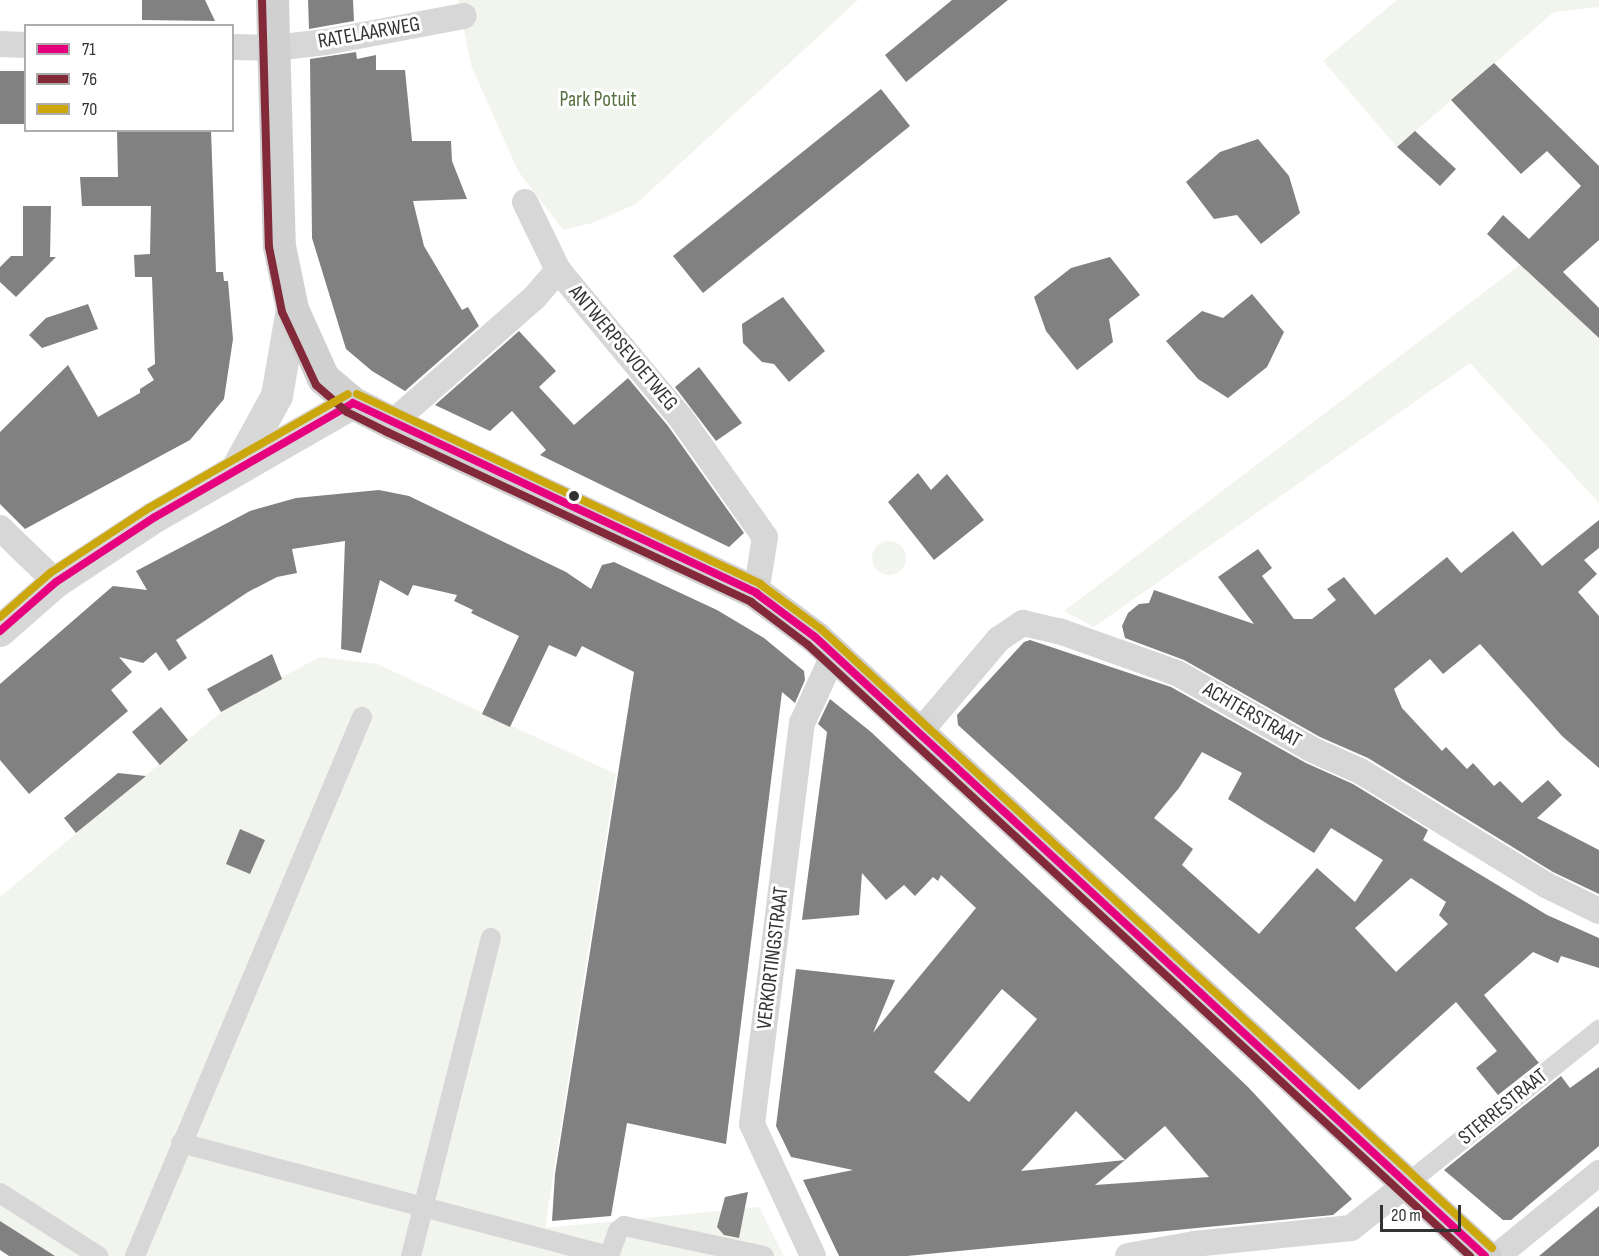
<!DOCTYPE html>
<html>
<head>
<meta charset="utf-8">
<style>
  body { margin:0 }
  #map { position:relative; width:1599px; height:1256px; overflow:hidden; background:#fff; font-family:"Sofia Sans Condensed",sans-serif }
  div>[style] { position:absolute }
  .green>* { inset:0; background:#f1f5ed }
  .round { border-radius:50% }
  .building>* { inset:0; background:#818181 }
  .pedestrian>* { height:20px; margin:-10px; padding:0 10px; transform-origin:10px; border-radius:10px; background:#d7d7d7 }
  .minor>* { height:26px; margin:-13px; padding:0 13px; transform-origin:13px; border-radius:13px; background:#d7d7d7 }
  .tertiary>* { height:32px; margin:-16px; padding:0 16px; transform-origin:16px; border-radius:16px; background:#d7d7d7 }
  .secondary>* { height:33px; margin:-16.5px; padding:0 16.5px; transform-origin:16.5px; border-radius:16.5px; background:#d0d0d0 }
  .bus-1>* { height:8px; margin:-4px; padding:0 4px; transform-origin:4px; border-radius:4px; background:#e6007e }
  .bus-2>* { height:8px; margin:-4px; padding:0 4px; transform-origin:4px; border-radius:4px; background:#822a3a }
  .bus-3>* { height:8px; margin:-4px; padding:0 4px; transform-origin:4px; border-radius:4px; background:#cca60d }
  .dots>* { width:16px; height:16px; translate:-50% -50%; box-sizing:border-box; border:3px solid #fff; border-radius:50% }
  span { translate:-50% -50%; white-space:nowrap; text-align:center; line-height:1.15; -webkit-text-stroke:6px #fff; paint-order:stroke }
  .street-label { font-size:21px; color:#333 }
  .park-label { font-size:21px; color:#56703f }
  .legend { position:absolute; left:24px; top:24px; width:210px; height:108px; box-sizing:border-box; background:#fff; border:2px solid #adadad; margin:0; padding:8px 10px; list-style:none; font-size:18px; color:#333 }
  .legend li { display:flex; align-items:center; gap:12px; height:30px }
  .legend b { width:30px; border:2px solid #adadad }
  .scale { position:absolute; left:1380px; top:1205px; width:81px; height:27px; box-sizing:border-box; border:3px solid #333; border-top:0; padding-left:8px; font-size:18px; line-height:21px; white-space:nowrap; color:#333; -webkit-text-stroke:4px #fff; paint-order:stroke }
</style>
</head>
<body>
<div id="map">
  <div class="green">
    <i style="clip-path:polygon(458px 0,858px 0,636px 204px,592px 223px,563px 230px,518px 171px,471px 65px)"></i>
    <i style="clip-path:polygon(1397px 0,1599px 0,1599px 7px,1554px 12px,1397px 147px,1323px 61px)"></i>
    <i style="clip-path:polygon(1520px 265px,1599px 338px,1599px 503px,1470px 363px,1094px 627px,1064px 611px)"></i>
    <i class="round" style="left:872px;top:541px;width:34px;height:34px"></i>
    <i style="clip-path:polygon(320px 657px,377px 664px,616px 774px,545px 1228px,759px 1207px,784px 1256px,55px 1256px,0 1221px,0 897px,231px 704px)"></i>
  </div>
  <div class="building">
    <i style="clip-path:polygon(142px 0,205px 0,215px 21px,142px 20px)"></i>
    <i style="clip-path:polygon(308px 0,353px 0,354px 21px,309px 29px)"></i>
    <i style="clip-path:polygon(952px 0,1008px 0,906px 82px,885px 55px)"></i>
    <i style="clip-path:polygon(356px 52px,357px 59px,376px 55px,376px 70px,405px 70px,412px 141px,451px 141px,452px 161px,467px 199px,413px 201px,424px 246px,462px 310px,468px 307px,479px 326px,405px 391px,372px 371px,346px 349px,312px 238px,310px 59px)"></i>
    <i style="clip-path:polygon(1494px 63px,1599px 166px,1599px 240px,1563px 272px,1599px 308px,1599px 338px,1487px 234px,1503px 215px,1529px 239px,1581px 186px,1547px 151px,1521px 174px,1451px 100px)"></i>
    <i style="clip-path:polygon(0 71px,26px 71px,26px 124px,0 124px)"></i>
    <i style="clip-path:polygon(881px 89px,910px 126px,703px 293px,673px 256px)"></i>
    <i style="clip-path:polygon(117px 130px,211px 130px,216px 272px,223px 272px,224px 281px,228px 281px,233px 339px,224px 399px,190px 440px,25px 529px,0 504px,0 432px,68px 365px,98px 417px,140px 393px,140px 389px,154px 380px,147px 369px,155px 364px,152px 277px,135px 277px,134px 255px,150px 254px,151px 206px,82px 206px,80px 177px,118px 177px)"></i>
    <i style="clip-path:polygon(1415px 131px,1456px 169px,1440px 186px,1397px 147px)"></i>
    <i style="clip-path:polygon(1258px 139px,1289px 176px,1300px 213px,1261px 244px,1237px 215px,1214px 219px,1186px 182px,1220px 152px)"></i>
    <i style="clip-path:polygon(23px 206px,51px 206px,50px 257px,56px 257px,16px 297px,0 282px,0 267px,11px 256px,23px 256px)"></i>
    <i style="clip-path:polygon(1110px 257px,1140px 295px,1109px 319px,1113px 342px,1077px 370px,1046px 331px,1034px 297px,1071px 268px)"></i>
    <i style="clip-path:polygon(1252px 294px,1284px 332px,1267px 367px,1228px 398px,1198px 379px,1166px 341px,1202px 311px,1223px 318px)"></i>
    <i style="clip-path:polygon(783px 297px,825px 351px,789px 382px,774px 364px,762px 362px,743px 343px,742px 324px)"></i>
    <i style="clip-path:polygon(88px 304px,98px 329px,42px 348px,29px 335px,46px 318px)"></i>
    <i style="clip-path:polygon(519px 331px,556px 371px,539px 387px,574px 425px,628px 378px,668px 426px,744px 533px,729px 547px,540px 455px,546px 450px,512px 411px,490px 431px,435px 405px)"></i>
    <i style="clip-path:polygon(699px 367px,742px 423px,716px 441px,675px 387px)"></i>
    <i style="clip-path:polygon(918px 473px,931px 490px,947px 474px,984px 520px,934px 560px,888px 502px)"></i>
    <i style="clip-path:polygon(379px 490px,409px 496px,566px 572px,591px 589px,602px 565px,614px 562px,717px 610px,764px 638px,804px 671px,805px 680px,795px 703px,782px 692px,726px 1144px,627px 1123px,611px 1216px,552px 1221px,555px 1174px,634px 672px,582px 646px,576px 657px,549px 645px,510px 727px,482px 714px,519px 636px,471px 613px,473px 610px,454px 601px,457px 595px,413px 585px,408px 596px,380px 580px,361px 653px,341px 649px,345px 541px,292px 549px,297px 573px,277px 577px,248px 592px,176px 640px,187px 658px,169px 671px,156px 652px,143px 663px,119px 657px,132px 672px,111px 690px,128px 711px,29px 794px,0 760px,0 684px,113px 586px,147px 590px,136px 571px,250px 511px,296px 498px)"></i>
    <i style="clip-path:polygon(1599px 520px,1599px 548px,1584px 560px,1597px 574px,1578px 592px,1599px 616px,1599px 768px,1562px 736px,1480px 644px,1443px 674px,1430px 659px,1394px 689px,1402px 708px,1442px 751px,1446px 747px,1467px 769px,1473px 763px,1494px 786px,1500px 781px,1522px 803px,1548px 780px,1562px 795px,1537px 818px,1599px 850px,1599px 894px,1553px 872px,1368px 758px,1320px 737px,1184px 660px,1125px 638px,1122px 626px,1128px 613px,1139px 604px,1149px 603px,1154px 590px,1254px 624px,1218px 577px,1258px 549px,1272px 568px,1262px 576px,1294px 619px,1312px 619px,1336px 600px,1327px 589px,1344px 577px,1375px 615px,1447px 557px,1461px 573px,1513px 531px,1542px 566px)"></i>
    <i style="clip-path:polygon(evenodd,1030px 640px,1171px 687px,1306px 763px,1353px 784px,1428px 830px,1423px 840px,1547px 915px,1599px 938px,1599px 968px,1561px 956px,1558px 963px,1533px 952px,1484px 995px,1539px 1063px,1545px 1058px,1498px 1095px,1476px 1068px,1497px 1051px,1456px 1002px,1359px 1090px,958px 725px,957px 715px,1024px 642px,1030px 640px,1202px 752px,1242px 773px,1228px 799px,1314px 853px,1331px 828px,1383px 860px,1355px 902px,1317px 868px,1259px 934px,1182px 865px,1193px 849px,1154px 818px,1179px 788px,1202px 752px,1030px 640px,1411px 878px,1446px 902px,1439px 915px,1448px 924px,1396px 972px,1355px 928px,1411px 878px)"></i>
    <i style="clip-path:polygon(272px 654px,282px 679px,221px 712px,207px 689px)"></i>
    <i style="clip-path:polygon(evenodd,830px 699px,871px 732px,1186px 1028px,1249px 1088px,1352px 1199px,1333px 1215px,907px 1256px,839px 1256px,803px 1180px,853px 1170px,791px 1157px,776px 1126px,796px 969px,895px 980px,873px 1033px,976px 908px,941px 875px,938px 881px,933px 877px,915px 896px,904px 885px,886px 900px,862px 873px,859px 915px,802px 920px,827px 732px,818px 724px,830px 699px,1002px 989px,1037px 1019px,969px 1102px,934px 1072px,1002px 989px,830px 699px,1076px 1111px,1125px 1160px,1165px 1126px,1209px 1177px,1095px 1185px,1125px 1160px,1021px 1171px,1076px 1111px)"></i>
    <i style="clip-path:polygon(161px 707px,188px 740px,160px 765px,132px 732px)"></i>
    <i style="clip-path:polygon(118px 773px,146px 776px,76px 833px,64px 818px)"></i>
    <i style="clip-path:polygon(240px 829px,265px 840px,250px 874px,226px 864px)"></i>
    <i style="clip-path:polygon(1599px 1067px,1599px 1146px,1511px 1220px,1503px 1220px,1444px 1170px,1561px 1076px,1570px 1088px)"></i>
    <i style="clip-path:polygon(748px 1192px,739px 1238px,724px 1235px,717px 1227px,725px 1197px)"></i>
    <i style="clip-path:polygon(1599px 1206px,1599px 1256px,1539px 1256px)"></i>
    <i style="clip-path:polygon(0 1221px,55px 1256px,9px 1256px,0 1250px)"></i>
  </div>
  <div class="pedestrian">
    <i style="left:181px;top:1143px;width:443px;rotate:14.8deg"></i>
    <i style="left:609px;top:1256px;width:27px;rotate:-70deg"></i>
    <i style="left:618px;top:1231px;width:8px;rotate:-40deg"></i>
    <i style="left:624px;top:1226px;width:143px;rotate:12.1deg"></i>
    <i style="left:1408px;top:1183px;width:245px;rotate:-38.7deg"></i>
    <i style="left:0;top:1193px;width:117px;rotate:32.7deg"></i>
    <i style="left:135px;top:1256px;width:585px;rotate:-67.16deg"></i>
    <i style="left:411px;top:1256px;width:328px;rotate:-75.9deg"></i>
  </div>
  <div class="minor">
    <i style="left:0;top:44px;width:26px;rotate:2deg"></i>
    <i style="left:232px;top:47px;width:42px;rotate:1.4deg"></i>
    <i style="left:274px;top:48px;width:52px;rotate:-6.6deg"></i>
    <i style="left:326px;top:42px;width:140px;rotate:-10.7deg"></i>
    <i style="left:525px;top:202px;width:76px;rotate:64.1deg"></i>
    <i style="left:558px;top:270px;width:191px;rotate:50.3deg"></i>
    <i style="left:680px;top:417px;width:147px;rotate:54.7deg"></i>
    <i style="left:765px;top:537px;width:57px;rotate:99.1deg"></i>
    <i style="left:392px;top:423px;width:189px;rotate:-41.4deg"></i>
    <i style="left:534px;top:298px;width:37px;rotate:-49deg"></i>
    <i style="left:0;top:528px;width:78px;rotate:44deg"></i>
    <i style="left:920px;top:732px;width:122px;rotate:-49.7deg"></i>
    <i style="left:999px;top:639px;width:29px;rotate:-34deg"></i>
    <i style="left:1023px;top:623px;width:37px;rotate:13deg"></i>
    <i style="left:1059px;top:631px;width:125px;rotate:19.6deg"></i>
    <i style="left:1177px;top:673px;width:156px;rotate:29.5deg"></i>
    <i style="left:1313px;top:750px;width:51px;rotate:24.1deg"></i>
    <i style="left:1360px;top:771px;width:218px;rotate:31.5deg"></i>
    <i style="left:1546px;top:885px;width:59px;rotate:26.1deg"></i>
    <i style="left:813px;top:1256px;width:145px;rotate:-114.8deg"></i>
    <i style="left:752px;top:1124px;width:404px;rotate:-82.9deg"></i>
    <i style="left:802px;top:723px;width:76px;rotate:-65.1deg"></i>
    <i style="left:1128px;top:1256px;width:67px;rotate:-10.3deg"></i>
    <i style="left:1194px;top:1244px;width:158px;rotate:-5.8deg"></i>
    <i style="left:1351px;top:1228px;width:73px;rotate:-38.3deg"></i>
    <i style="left:1497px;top:1256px;width:132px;rotate:-39.1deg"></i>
  </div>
  <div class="tertiary">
    <i style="left:237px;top:469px;width:83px;rotate:-61.3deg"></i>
    <i style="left:277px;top:396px;width:88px;rotate:-80.2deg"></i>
    <i style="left:0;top:631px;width:74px;rotate:-41.2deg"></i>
    <i style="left:56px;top:582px;width:118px;rotate:-33.3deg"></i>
    <i style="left:155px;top:517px;width:228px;rotate:-29.9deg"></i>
  </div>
  <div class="secondary">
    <i style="left:272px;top:0;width:246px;rotate:88.4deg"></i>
    <i style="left:279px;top:246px;width:64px;rotate:78.3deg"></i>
    <i style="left:292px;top:309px;width:76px;rotate:65.8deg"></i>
    <i style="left:323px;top:378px;width:39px;rotate:40deg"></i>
    <i style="left:353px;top:403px;width:44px;rotate:27.1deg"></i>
    <i style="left:392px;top:423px;width:402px;rotate:25deg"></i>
    <i style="left:756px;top:593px;width:74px;rotate:36.7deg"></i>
    <i style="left:815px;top:637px;width:912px;rotate:42.73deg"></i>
  </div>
  <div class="bus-1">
    <i style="left:353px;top:403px;width:446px;rotate:25.2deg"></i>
    <i style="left:756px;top:593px;width:74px;rotate:36.7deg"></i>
    <i style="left:815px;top:637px;width:912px;rotate:42.73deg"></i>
    <i style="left:0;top:631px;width:74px;rotate:-41.2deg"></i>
    <i style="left:56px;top:582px;width:118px;rotate:-33.3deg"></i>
    <i style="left:155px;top:517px;width:228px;rotate:-29.9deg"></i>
  </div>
  <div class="bus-2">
    <i style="left:262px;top:0;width:247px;rotate:88.4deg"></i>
    <i style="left:269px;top:247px;width:66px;rotate:78.7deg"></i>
    <i style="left:282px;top:312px;width:81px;rotate:65deg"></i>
    <i style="left:316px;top:385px;width:41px;rotate:41.1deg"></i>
    <i style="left:347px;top:412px;width:45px;rotate:26.6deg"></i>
    <i style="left:387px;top:432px;width:402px;rotate:25deg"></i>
    <i style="left:751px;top:602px;width:71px;rotate:37deg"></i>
    <i style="left:808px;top:645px;width:901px;rotate:42.71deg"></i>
  </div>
  <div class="bus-3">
    <i style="left:357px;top:394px;width:446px;rotate:25.2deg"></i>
    <i style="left:760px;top:584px;width:76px;rotate:36.4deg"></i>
    <i style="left:821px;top:629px;width:913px;rotate:42.69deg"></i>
    <i style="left:0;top:617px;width:67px;rotate:-41.3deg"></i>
    <i style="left:50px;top:573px;width:118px;rotate:-33.3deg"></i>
    <i style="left:149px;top:508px;width:229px;rotate:-29.8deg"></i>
  </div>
  <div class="dots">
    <i style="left:574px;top:496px;background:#333"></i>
  </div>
  <div class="street-label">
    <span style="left:369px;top:33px;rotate:-10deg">RATELAARWEG</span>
    <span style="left:623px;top:348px;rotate:50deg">ANTWERPSEVOETWEG</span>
    <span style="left:1252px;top:715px;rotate:30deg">ACHTERSTRAAT</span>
    <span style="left:773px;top:958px;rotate:-83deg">VERKORTINGSTRAAT</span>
    <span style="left:1503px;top:1107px;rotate:-39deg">STERRESTRAAT</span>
  </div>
  <div class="park-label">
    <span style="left:598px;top:100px">Park Potuit</span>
  </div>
  <ul class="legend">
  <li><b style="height:8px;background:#e6007e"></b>71</li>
  <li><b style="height:8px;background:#822a3a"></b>76</li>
  <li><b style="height:8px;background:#cca60d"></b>70</li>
  </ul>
  <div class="scale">20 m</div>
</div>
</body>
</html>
